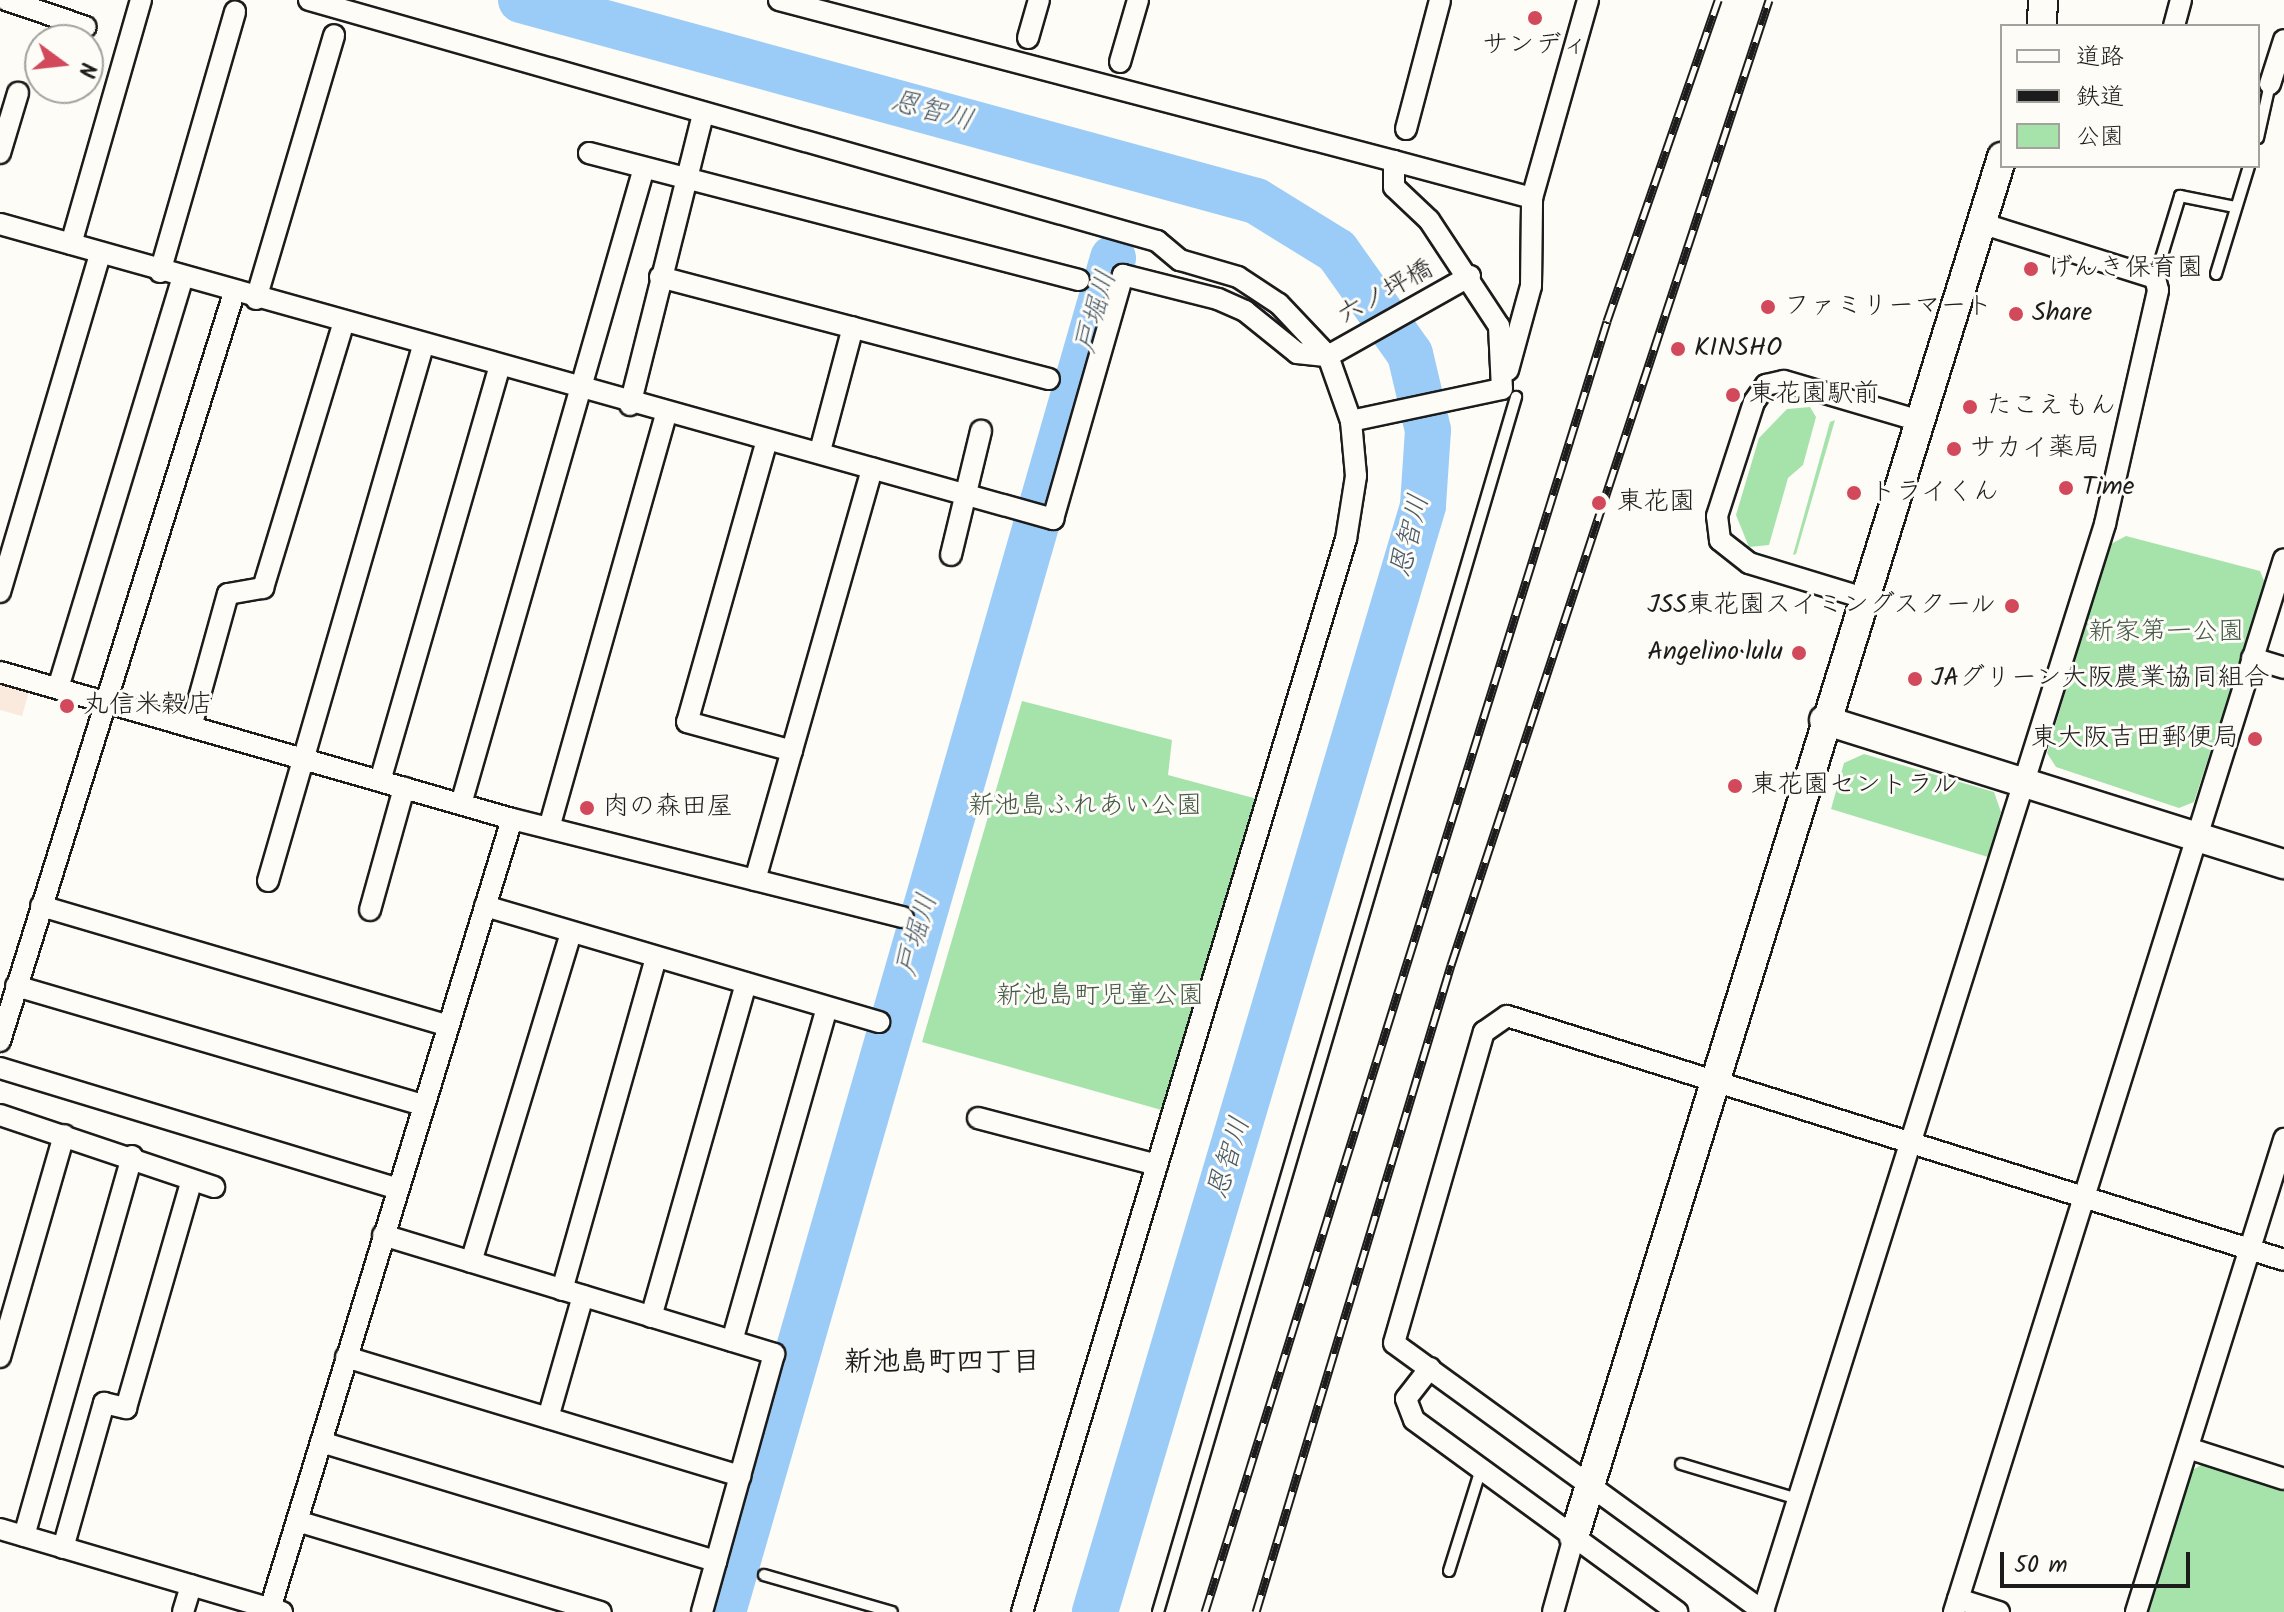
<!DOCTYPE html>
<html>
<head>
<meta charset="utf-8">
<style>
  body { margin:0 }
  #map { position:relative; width:2284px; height:1612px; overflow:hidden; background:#fdfcf7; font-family:Kalam,"Klee One",sans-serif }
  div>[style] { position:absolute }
  .built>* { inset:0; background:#f9eadd }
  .green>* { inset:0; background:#a5e3ab }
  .river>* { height:46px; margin:-23px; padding:0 23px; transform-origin:23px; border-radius:23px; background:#9bccf7 }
  .roads { filter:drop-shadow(2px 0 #1c1c1c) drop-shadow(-2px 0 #1c1c1c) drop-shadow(0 2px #1c1c1c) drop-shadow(0 -2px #1c1c1c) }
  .lane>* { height:10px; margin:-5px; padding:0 5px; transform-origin:5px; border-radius:5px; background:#fdfcf7 }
  .street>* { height:20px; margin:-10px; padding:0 10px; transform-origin:10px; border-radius:10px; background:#fdfcf7 }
  .secondary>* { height:28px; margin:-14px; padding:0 14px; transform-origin:14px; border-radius:14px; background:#fdfcf7 }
  .rail>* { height:9px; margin-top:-4.5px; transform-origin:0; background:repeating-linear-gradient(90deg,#fdfcf7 0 18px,#1c1c1c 0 36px); box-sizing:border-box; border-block:2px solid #1c1c1c }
  .dots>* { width:22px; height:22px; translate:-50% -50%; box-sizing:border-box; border:4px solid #fdfcf7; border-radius:50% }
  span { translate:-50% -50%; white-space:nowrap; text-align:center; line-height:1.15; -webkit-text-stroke:6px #fdfcf7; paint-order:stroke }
  .poi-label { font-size:26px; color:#1c1c1c }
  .left { translate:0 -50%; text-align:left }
  .right { translate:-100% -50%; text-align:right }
  .street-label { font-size:26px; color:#1c1c1c }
  .park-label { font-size:26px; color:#455847 }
  .water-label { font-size:28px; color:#485a69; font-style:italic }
  .neighbourhood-label { font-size:28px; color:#1c1c1c; font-weight:700 }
  .legend { position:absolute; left:2000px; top:24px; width:260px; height:144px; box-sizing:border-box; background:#fdfcf7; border:2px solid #a3a29f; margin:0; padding:10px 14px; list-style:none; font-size:24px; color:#1c1c1c }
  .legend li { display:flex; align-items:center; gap:16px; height:40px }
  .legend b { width:40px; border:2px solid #a3a29f }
  .north { position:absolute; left:24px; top:24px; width:80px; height:80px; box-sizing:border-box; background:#fdfcf7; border:2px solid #a3a29f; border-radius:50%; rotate:105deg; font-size:22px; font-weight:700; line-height:32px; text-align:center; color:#1c1c1c }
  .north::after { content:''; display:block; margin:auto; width:28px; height:36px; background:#d1495b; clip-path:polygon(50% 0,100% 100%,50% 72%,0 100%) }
  .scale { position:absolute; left:2000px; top:1552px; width:190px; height:36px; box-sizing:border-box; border:4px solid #1c1c1c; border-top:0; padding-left:10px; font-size:24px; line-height:28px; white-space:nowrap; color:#1c1c1c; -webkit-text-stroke:6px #fdfcf7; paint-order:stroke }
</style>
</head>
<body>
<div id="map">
  <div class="built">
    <i style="clip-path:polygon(0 679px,30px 688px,22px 716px,0 710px)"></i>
  </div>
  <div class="green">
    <i style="clip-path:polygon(1810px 407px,1816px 417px,1803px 465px,1788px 478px,1769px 545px,1749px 547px,1736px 515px,1759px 438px,1787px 409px)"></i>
    <i style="clip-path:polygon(1835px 420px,1796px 554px,1793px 555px,1830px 422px)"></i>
    <i style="clip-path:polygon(2126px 536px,2260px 571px,2265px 583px,2194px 802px,2179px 808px,2056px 767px,2047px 753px,2109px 545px)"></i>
    <i style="clip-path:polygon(1022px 701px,1172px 740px,1168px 775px,1261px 800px,1165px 1111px,922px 1042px)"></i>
    <i style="clip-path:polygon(1864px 754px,1994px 792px,2001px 812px,1988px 857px,1831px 809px,1844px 763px)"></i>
    <i style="clip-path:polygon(2206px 1462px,2284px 1486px,2284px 1612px,2147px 1612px,2189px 1472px)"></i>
  </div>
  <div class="river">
    <i style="left:521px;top:0;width:762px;rotate:15.29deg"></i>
    <i style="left:1256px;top:201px;width:95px;rotate:31.7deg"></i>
    <i style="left:1337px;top:251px;width:126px;rotate:54.7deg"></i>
    <i style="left:1410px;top:354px;width:78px;rotate:76.7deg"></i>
    <i style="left:1428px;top:430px;width:76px;rotate:93.8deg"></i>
    <i style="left:1423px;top:506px;width:1154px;rotate:106.52deg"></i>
    <i style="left:723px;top:1612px;width:1409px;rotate:-73.93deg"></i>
  </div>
  <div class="roads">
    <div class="lane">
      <i style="left:2258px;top:138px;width:55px;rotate:-77.5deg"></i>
      <i style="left:2216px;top:274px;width:113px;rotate:-73deg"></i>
      <i style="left:2155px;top:278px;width:86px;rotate:-73deg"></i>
      <i style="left:2180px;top:196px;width:56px;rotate:11.3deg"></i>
      <i style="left:1681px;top:1464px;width:122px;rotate:16.7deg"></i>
      <i style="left:1449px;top:1571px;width:107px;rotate:-72.6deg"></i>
      <i style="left:764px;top:1575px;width:133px;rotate:16.1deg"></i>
      <i style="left:1158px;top:1612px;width:1267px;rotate:-73.58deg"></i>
    </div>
    <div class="street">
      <i style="left:6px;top:0;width:84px;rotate:18.6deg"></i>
      <i style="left:309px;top:0;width:882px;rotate:15.87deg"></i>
      <i style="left:1157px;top:241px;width:30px;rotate:40deg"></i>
      <i style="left:1180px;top:260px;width:60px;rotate:16.3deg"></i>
      <i style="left:1238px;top:277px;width:49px;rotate:33.4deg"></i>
      <i style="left:1279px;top:304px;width:71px;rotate:46.7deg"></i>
      <i style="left:1328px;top:356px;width:69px;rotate:70.5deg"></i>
      <i style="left:1351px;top:421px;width:55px;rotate:84.8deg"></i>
      <i style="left:1356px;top:476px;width:64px;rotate:99deg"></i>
      <i style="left:1346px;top:539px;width:1121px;rotate:106.8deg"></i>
      <i style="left:779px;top:0;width:636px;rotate:14.67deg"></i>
      <i style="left:1394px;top:161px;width:26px;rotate:90deg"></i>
      <i style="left:1394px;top:187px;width:48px;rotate:43.3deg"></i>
      <i style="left:1429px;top:220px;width:127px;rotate:56.6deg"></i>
      <i style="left:1499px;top:326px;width:63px;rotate:87.3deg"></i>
      <i style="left:2174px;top:26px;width:27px;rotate:-75deg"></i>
      <i style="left:1028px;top:38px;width:40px;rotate:-74deg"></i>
      <i style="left:1120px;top:62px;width:65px;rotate:-73.8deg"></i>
      <i style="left:2270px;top:84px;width:46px;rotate:-72.3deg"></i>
      <i style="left:1406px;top:129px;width:133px;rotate:-75.2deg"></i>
      <i style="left:0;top:153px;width:63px;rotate:-73.3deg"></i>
      <i style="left:589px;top:153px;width:506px;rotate:14.53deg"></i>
      <i style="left:1394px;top:161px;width:143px;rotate:15deg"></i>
      <i style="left:0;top:224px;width:1094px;rotate:15.65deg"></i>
      <i style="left:1053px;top:519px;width:254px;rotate:-74deg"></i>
      <i style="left:1123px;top:275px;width:98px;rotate:14.2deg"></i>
      <i style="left:1218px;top:299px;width:30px;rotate:24deg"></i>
      <i style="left:1245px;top:311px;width:67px;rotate:38.9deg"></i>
      <i style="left:1297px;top:353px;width:31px;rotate:6deg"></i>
      <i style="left:1328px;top:356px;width:163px;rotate:-29.4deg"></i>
      <i style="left:71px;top:244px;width:254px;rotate:-74deg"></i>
      <i style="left:160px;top:272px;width:271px;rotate:-73.9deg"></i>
      <i style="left:660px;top:277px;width:402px;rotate:14.7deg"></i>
      <i style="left:256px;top:299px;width:275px;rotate:-73.5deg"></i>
      <i style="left:1508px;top:370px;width:87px;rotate:-74.7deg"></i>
      <i style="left:1531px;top:286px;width:88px;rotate:-89.3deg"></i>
      <i style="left:1532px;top:198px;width:206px;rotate:-74.2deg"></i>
      <i style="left:630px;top:405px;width:296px;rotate:-75.9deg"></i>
      <i style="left:1351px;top:421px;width:154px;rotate:-12deg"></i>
      <i style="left:767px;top:440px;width:293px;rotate:105.8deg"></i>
      <i style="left:687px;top:722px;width:109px;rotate:15.4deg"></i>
      <i style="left:820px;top:451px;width:128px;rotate:-75.1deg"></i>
      <i style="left:951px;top:555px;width:128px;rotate:-76.4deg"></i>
      <i style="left:0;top:592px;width:352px;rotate:-73.5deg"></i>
      <i style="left:1864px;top:598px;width:120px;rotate:-163.1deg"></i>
      <i style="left:1749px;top:563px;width:37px;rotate:-142deg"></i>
      <i style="left:1720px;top:540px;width:24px;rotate:-97deg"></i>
      <i style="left:1717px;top:516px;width:120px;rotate:-72deg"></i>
      <i style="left:1754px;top:402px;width:21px;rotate:-55deg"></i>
      <i style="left:1766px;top:385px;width:18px;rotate:-13deg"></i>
      <i style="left:1784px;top:381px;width:142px;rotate:16.4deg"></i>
      <i style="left:2252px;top:658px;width:34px;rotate:17deg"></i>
      <i style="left:0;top:672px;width:533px;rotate:16.02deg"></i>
      <i style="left:512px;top:819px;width:403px;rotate:14.1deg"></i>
      <i style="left:58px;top:688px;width:426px;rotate:-73.1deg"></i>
      <i style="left:191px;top:727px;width:138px;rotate:-74.5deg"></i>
      <i style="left:228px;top:594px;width:36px;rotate:-10deg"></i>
      <i style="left:263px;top:588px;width:275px;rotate:-73.1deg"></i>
      <i style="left:380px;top:781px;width:429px;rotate:-73.9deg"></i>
      <i style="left:461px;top:804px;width:662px;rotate:-73.95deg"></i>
      <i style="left:549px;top:828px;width:430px;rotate:-74.2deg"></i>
      <i style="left:755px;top:880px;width:428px;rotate:-74.1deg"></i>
      <i style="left:268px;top:881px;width:557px;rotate:-73.84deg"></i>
      <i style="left:41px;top:906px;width:424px;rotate:16.4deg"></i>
      <i style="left:485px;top:906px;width:411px;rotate:16.4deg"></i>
      <i style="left:370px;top:910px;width:127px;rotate:-74.4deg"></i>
      <i style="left:16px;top:986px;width:425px;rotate:16.3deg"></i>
      <i style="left:0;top:1041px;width:784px;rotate:-72.63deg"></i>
      <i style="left:0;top:1068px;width:416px;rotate:16.9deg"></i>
      <i style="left:0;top:1115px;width:226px;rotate:18.6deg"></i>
      <i style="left:978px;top:1118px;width:185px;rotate:14.7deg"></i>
      <i style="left:383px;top:1235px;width:409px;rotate:16.9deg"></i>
      <i style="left:774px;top:1354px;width:268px;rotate:105.6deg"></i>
      <i style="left:471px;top:1262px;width:344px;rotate:-73.1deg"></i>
      <i style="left:562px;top:1290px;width:345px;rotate:-74.2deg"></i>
      <i style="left:651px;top:1317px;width:347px;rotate:-74.1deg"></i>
      <i style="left:732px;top:1341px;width:347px;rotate:-74.1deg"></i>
      <i style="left:0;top:1357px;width:231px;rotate:-73.9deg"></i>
      <i style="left:346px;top:1357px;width:412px;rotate:16.8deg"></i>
      <i style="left:1430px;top:1368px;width:39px;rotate:128deg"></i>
      <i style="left:1406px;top:1399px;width:22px;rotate:69deg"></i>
      <i style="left:1414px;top:1420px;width:326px;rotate:36.1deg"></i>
      <i style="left:548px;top:1418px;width:127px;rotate:-74deg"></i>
      <i style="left:321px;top:1442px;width:413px;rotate:16.8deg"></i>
      <i style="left:2188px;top:1448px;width:101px;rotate:17.9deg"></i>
      <i style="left:297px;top:1521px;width:317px;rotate:16.7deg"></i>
      <i style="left:0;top:1529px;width:294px;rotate:16.4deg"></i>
      <i style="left:24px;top:1536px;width:395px;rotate:-74.1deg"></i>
      <i style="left:63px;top:1548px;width:151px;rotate:-74.2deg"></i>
      <i style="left:104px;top:1403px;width:23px;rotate:13deg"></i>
      <i style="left:126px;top:1408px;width:237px;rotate:-73.9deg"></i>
      <i style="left:1958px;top:1599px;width:43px;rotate:17.6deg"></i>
      <i style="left:1763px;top:1611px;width:1140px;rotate:-72.53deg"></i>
      <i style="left:2105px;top:524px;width:240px;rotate:-77.2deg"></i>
      <i style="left:2158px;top:290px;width:12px;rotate:-104deg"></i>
      <i style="left:2155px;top:278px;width:182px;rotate:-162.5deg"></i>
      <i style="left:183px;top:1612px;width:28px;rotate:-73deg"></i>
      <i style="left:269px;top:1612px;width:829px;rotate:-72.96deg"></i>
      <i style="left:1553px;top:1612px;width:78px;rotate:-74.4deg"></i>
      <i style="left:1764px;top:1612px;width:457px;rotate:-144deg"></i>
      <i style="left:1394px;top:1343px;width:324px;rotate:-73.9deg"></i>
      <i style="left:1484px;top:1032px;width:28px;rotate:-35deg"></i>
      <i style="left:1507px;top:1016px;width:814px;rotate:17.43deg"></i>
      <i style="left:1954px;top:1612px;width:1103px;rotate:-72.6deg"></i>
      <i style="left:2136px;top:1612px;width:496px;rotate:-72.6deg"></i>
    </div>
    <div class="secondary">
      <i style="left:2042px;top:26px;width:26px;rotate:-88deg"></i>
      <i style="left:1824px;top:720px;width:482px;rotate:17.4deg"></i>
      <i style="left:1574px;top:1537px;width:1445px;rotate:-72.77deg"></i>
    </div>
  </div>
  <div class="rail">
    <i style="left:1205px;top:1612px;width:1352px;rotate:-72.7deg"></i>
    <i style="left:1607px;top:321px;width:340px;rotate:-70.9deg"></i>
    <i style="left:1256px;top:1612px;width:676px;rotate:-73.23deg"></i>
    <i style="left:1451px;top:965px;width:1016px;rotate:-71.76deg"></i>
  </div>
  <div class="dots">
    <i style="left:1535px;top:18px;background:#d1495b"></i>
    <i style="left:2031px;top:269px;background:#d1495b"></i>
    <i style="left:1768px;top:307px;background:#d1495b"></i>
    <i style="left:2016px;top:314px;background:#d1495b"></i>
    <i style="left:1678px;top:349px;background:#d1495b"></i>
    <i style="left:1733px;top:395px;background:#d1495b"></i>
    <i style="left:1970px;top:407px;background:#d1495b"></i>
    <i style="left:1954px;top:449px;background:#d1495b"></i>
    <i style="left:2066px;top:488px;background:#d1495b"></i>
    <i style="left:1854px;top:493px;background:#d1495b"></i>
    <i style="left:1599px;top:503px;background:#d1495b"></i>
    <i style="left:2012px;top:606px;background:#d1495b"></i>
    <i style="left:1799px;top:653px;background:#d1495b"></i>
    <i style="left:1915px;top:679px;background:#d1495b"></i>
    <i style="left:67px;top:706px;background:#d1495b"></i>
    <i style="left:2255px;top:739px;background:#d1495b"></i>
    <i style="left:1735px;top:786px;background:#d1495b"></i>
    <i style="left:587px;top:808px;background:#d1495b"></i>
  </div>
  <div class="poi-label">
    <span style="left:1535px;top:46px">サンディ</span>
    <span class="left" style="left:2047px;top:269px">げんき保育園</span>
    <span class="left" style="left:1784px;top:307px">ファミリーマート</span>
    <span class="left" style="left:2032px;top:314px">Share</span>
    <span class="left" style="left:1694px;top:349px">KINSHO</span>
    <span class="left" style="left:1749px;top:395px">東花園駅前</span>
    <span class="left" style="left:1986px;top:407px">たこえもん</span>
    <span class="left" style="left:1970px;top:449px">サカイ薬局</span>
    <span class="left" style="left:2082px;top:488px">Time</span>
    <span class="left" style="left:1870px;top:493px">トライくん</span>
    <span class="left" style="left:1617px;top:503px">東花園</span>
    <span class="right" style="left:1996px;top:606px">JSS東花園スイミングスクール</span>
    <span class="right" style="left:1783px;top:653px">Angelino·lulu</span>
    <span class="left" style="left:1931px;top:679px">JAグリーン大阪農業協同組合</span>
    <span class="left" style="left:83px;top:706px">丸信米穀店</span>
    <span class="right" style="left:2239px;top:739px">東大阪吉田郵便局</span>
    <span class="left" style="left:1751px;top:786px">東花園セントラル</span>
    <span class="left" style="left:603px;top:808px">肉の森田屋</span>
  </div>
  <div class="street-label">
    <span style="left:1386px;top:293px;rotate:-29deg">六ノ坪橋</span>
  </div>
  <div class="park-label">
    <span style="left:2166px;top:633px">新家第一公園</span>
    <span style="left:1085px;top:807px">新池島ふれあい公園</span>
    <span style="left:1100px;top:997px">新池島町児童公園</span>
  </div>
  <div class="water-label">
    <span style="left:932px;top:112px;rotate:15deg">恩智川</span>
    <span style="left:1097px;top:312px;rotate:-74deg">戸堀川</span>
    <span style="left:1411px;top:536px;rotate:-76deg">恩智川</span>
    <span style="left:918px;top:935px;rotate:-74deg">戸堀川</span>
    <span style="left:1230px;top:1158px;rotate:-73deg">恩智川</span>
  </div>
  <div class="neighbourhood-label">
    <span style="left:942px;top:1363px">新池島町四丁目</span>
  </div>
  <ul class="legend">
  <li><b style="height:10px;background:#fdfcf7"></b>道路</li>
  <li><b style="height:10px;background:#1c1c1c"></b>鉄道</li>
  <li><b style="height:22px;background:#a5e3ab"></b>公園</li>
  </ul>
  <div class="north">N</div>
  <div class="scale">50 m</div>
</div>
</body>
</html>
